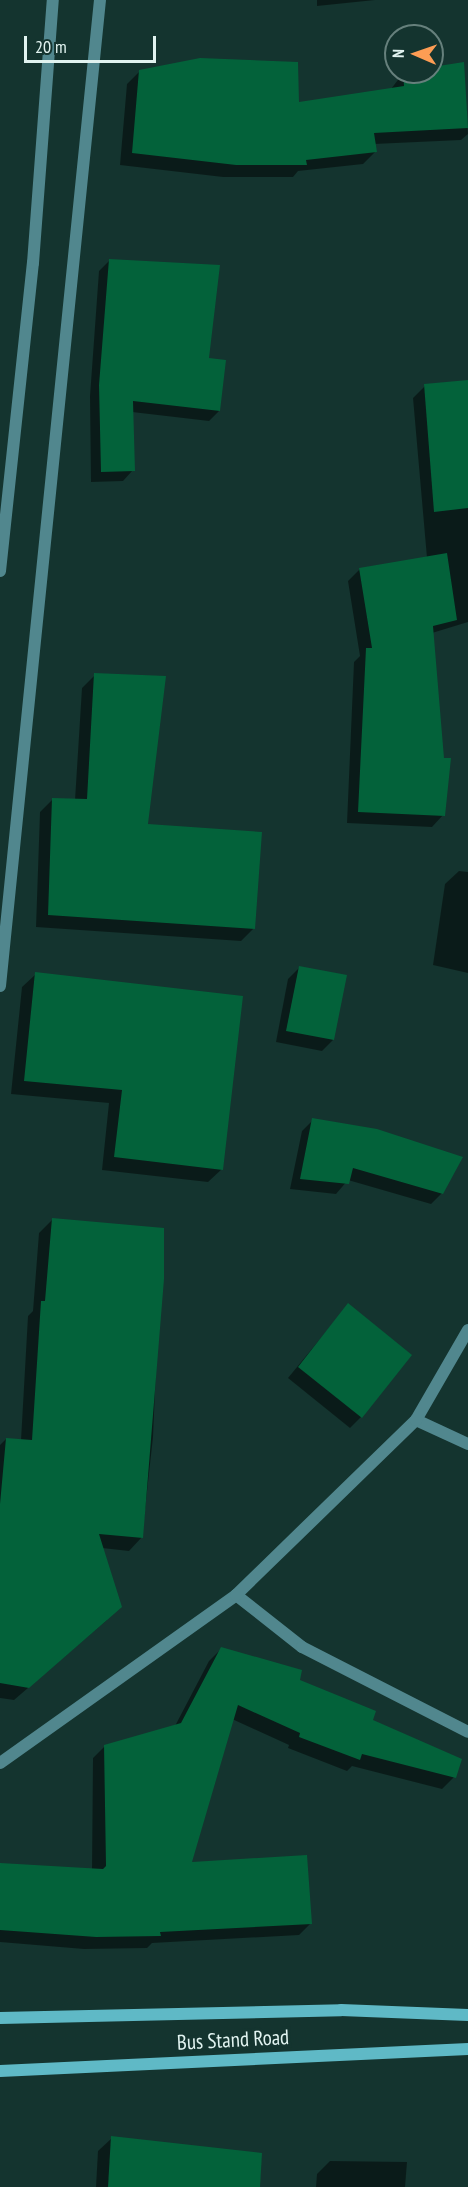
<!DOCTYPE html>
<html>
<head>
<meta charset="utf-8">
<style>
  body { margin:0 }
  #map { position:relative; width:468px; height:2187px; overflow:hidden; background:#14342f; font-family:"PT Sans Narrow",sans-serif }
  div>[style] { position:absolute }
  .shadow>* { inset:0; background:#0007 }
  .building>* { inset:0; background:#03623a }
  .minor>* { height:12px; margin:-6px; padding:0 6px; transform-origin:6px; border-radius:6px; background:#51878e }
  .tertiary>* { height:12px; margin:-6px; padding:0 6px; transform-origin:6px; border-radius:6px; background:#51878e }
  .secondary>* { height:12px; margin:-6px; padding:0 6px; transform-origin:6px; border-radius:6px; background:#5fb9c6 }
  span { translate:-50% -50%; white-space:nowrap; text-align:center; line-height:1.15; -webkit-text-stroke:6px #14342f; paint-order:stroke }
  .street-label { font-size:21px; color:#e1f3f0 }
  .north { position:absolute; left:384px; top:24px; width:60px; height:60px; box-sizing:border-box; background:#14342f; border:2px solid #66807c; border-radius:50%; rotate:272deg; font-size:16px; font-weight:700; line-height:24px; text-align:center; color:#e1f3f0 }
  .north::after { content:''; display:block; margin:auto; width:21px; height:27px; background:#fd9d54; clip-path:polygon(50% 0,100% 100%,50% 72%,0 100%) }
  .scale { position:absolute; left:24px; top:36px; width:132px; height:27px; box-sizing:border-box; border:3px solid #e1f3f0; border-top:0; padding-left:8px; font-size:18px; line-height:21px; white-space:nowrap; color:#e1f3f0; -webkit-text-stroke:4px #14342f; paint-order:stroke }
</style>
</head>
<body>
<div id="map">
  <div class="shadow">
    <i style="clip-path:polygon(317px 0,375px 0,317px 6px)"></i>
    <i style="clip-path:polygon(463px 64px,468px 134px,461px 140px,374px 144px,376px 151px,363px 164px,298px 171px,293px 177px,223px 177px,120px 165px,127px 84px,140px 71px,297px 104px,391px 89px,404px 72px,432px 72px,432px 68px)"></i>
    <i style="clip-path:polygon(109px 261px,208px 360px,219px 411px,209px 421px,132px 412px,133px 470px,123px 481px,91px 482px,90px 396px,99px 271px)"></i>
    <i style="clip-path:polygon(468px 382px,468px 622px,432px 633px,443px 815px,432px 827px,347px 823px,354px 662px,360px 656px,348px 581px,360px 569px,427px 558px,413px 398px,425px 386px)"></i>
    <i style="clip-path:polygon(95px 675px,146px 825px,254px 928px,241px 941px,36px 927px,40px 812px,53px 799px,75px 800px,82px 688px)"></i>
    <i style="clip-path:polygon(459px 871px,468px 872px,468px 973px,433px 965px,445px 884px)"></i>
    <i style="clip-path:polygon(299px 968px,333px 1040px,322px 1051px,276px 1042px,288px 979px)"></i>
    <i style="clip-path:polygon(36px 974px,222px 1169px,208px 1182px,102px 1170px,109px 1103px,11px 1094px,22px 987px)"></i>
    <i style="clip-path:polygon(313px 1120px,442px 1193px,431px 1204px,348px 1180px,336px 1194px,290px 1189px,302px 1131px)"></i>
    <i style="clip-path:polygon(52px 1220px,162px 1230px,153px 1437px,142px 1537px,129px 1551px,102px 1548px,107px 1620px,14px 1700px,0 1698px,0 1445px,6px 1439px,21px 1440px,28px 1316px,33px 1311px,39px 1233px)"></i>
    <i style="clip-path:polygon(348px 1305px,361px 1417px,350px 1428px,288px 1378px)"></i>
    <i style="clip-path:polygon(221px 1649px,298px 1680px,371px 1721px,454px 1777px,442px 1789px,352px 1766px,347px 1771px,288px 1748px,289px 1745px,232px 1719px,190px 1863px,311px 1923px,299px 1935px,152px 1943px,147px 1948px,84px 1949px,0 1942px,0 1865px,92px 1870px,93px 1758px,105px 1746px,175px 1726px,209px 1661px)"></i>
    <i style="clip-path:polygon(112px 2138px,258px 2187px,96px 2187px,98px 2151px)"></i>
    <i style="clip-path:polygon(330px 2161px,407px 2162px,405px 2187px,316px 2187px,317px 2174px)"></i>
  </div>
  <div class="building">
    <i style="clip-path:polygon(200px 58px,298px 62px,299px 102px,404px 86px,403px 72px,432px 72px,432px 67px,464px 62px,468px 128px,374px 133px,377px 152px,306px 160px,307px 165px,236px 165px,132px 153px,139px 70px)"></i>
    <i style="clip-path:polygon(109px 259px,220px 265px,209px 358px,226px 360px,220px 411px,133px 401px,135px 471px,101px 472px,99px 385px)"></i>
    <i style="clip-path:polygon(468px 380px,468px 508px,434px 512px,424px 384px)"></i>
    <i style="clip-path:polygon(447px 553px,457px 620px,433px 626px,444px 758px,451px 758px,445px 816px,358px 812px,366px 648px,372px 648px,359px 568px)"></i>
    <i style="clip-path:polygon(94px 673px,166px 676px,148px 824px,262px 832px,255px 929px,48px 915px,52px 798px,87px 799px)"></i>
    <i style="clip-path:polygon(299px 966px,347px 975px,334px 1040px,286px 1031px)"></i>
    <i style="clip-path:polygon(35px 972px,243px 996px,223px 1170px,114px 1157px,122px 1090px,24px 1081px)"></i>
    <i style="clip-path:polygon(312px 1118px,377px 1129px,463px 1157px,443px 1194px,353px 1168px,349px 1184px,300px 1179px)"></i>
    <i style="clip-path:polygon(52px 1218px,164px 1228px,164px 1279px,143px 1538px,99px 1534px,122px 1607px,29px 1688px,0 1683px,0 1504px,6px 1438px,32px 1440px,41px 1301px,45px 1301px)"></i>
    <i style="clip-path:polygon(348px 1303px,412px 1355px,362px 1418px,298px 1367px)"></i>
    <i style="clip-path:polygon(221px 1647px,302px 1670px,300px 1680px,376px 1711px,373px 1720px,462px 1759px,456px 1778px,362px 1754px,360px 1760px,299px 1737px,300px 1733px,238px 1705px,192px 1862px,307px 1855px,312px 1924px,160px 1932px,161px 1936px,96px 1937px,0 1930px,0 1863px,103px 1869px,106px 1866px,104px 1745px,181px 1723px)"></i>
    <i style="clip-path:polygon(111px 2136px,262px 2153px,260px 2187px,108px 2187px)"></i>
  </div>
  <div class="minor">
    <i style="left:416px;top:1420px;width:57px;rotate:24.8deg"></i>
    <i style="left:236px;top:1595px;width:84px;rotate:38.2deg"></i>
    <i style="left:302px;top:1647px;width:186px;rotate:27.1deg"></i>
  </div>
  <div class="tertiary">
    <i style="left:0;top:571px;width:310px;rotate:-83.9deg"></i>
    <i style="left:33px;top:263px;width:264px;rotate:-85.7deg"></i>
    <i style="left:0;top:986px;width:991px;rotate:-84.21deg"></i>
    <i style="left:0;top:1763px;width:290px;rotate:-35.4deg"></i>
    <i style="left:236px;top:1595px;width:251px;rotate:-44.2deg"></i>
    <i style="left:416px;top:1420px;width:104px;rotate:-60deg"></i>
  </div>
  <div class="secondary">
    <i style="left:0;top:2018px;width:341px;rotate:-1.3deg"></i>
    <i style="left:341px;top:2010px;width:127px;rotate:2.3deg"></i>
    <i style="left:0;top:2071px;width:469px;rotate:-2.7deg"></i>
  </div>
  <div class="street-label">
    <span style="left:233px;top:2040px;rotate:-3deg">Bus Stand Road</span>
  </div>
  <div class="north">N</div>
  <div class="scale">20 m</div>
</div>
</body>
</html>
